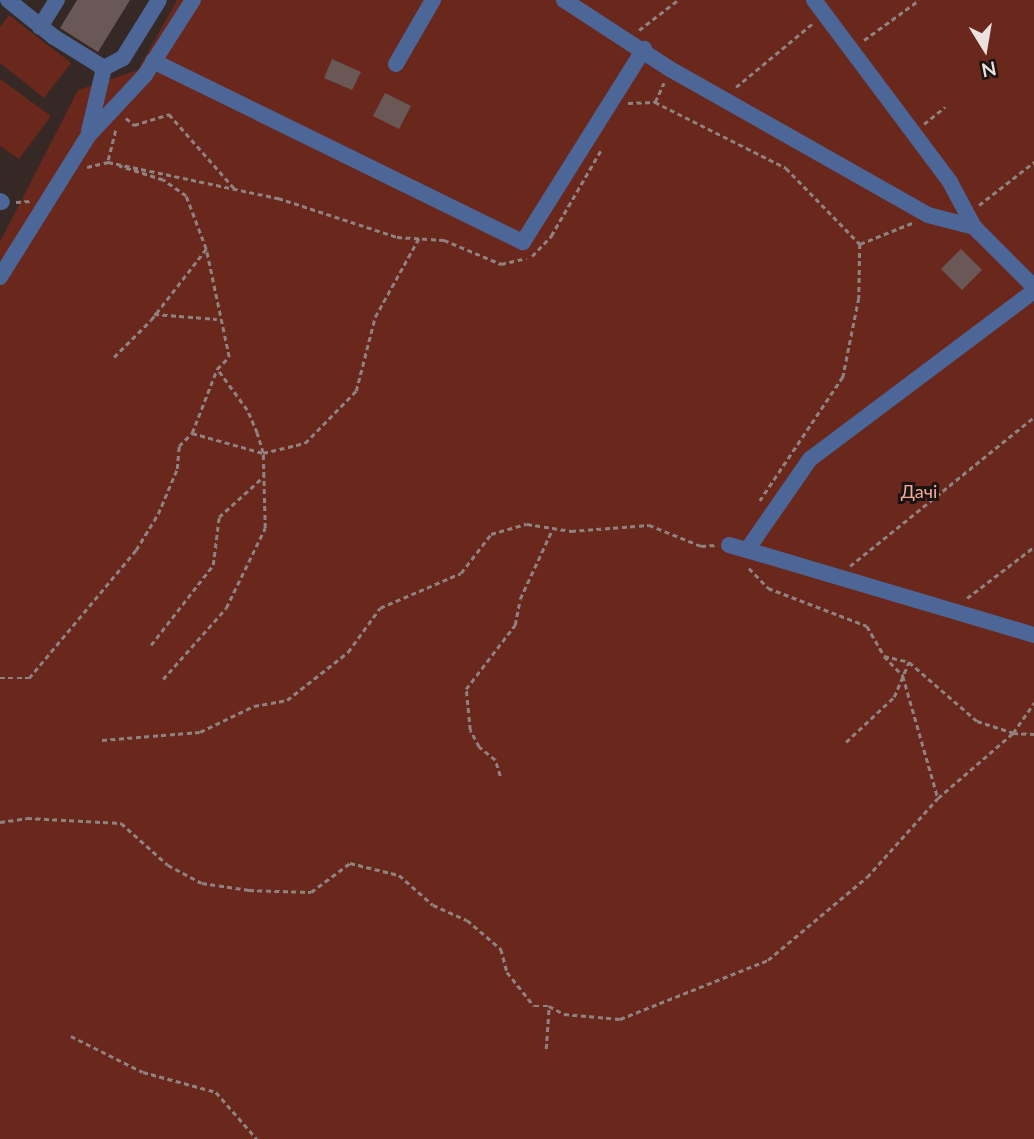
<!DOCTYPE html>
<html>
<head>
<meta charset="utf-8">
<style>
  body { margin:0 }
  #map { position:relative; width:1034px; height:1139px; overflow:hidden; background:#362825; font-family:Lato,sans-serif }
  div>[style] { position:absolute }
  .green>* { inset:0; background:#6a271c }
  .building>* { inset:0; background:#695855 }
  .path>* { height:2.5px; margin-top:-1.25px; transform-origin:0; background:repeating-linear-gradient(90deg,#8f8381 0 5px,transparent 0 8.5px) }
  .minor>* { height:16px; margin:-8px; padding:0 8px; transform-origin:8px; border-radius:8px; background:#4c6697 }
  span { translate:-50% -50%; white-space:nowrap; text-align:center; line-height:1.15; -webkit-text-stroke:6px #191311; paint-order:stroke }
  .park-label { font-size:18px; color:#f6aa9a }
  .north { position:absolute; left:950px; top:14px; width:70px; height:70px; -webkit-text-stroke:5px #191311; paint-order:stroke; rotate:169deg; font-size:19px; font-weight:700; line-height:28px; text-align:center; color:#ebe1df }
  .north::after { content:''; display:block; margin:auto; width:24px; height:32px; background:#ebe1df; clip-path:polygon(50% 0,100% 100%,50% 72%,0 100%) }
</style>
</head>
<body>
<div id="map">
  <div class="green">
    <i style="clip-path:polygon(177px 0,1034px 0,1034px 1139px,0 1139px,0 242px,78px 90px,138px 70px)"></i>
    <i style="clip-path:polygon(9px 15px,71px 63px,44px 98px,0 63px,0 27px)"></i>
    <i style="clip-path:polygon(0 79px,51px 116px,19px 159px,0 146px)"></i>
  </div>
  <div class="building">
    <i style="clip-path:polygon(77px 0,130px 0,98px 52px,60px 28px)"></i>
    <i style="clip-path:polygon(332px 59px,361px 72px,352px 90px,324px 78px)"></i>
    <i style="clip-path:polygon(385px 93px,411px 106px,399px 129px,373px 116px)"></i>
    <i style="clip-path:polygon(961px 249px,982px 270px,962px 290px,941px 269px)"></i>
  </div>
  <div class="path">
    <i style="left:639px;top:30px;width:49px;rotate:-37.6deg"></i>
    <i style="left:864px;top:40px;width:68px;rotate:-36deg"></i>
    <i style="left:736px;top:87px;width:99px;rotate:-39.7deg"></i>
    <i style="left:655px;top:102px;width:21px;rotate:-65deg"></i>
    <i style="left:628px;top:103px;width:27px;rotate:-2deg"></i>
    <i style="left:655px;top:102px;width:147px;rotate:26.7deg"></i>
    <i style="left:786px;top:168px;width:106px;rotate:45.8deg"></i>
    <i style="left:860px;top:244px;width:54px;rotate:91.1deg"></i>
    <i style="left:859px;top:298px;width:81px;rotate:101.4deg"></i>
    <i style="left:843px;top:377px;width:149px;rotate:123.8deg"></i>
    <i style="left:126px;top:118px;width:11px;rotate:41deg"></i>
    <i style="left:134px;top:125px;width:37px;rotate:-17deg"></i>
    <i style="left:169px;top:114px;width:100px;rotate:48.7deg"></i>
    <i style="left:924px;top:124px;width:27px;rotate:-39deg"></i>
    <i style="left:108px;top:160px;width:32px;rotate:-76deg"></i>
    <i style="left:87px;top:167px;width:22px;rotate:-13deg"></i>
    <i style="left:108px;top:162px;width:174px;rotate:12deg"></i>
    <i style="left:278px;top:198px;width:125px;rotate:18.1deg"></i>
    <i style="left:397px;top:237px;width:47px;rotate:3.7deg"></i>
    <i style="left:444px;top:240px;width:62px;rotate:22.8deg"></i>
    <i style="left:501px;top:264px;width:26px;rotate:-13deg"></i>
    <i style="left:16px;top:202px;width:15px;rotate:-4deg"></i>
    <i style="left:979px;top:205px;width:70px;rotate:-38deg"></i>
    <i style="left:860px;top:244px;width:56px;rotate:-22deg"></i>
    <i style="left:532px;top:256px;width:28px;rotate:-46deg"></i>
    <i style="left:551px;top:236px;width:102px;rotate:-59.9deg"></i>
    <i style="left:154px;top:314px;width:63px;rotate:4.5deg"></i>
    <i style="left:114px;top:357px;width:52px;rotate:-45deg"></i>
    <i style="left:151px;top:320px;width:90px;rotate:-52.2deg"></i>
    <i style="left:192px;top:433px;width:74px;rotate:15.7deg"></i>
    <i style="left:263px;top:453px;width:43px;rotate:-13.4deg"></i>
    <i style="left:305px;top:443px;width:73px;rotate:-45.6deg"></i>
    <i style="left:356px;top:391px;width:76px;rotate:-75.6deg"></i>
    <i style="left:375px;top:317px;width:90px;rotate:-60.9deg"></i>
    <i style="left:850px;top:566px;width:237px;rotate:-39deg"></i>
    <i style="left:749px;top:568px;width:28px;rotate:46deg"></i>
    <i style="left:768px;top:588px;width:106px;rotate:21deg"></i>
    <i style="left:867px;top:626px;width:34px;rotate:60deg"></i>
    <i style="left:884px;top:656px;width:26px;rotate:13deg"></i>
    <i style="left:909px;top:662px;width:90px;rotate:40.9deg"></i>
    <i style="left:977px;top:721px;width:38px;rotate:18deg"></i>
    <i style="left:1013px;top:733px;width:21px;rotate:3deg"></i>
    <i style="left:967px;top:598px;width:84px;rotate:-37.3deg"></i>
    <i style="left:151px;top:645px;width:101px;rotate:-52.2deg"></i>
    <i style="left:213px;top:565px;width:48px;rotate:-82.9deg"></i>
    <i style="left:219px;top:517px;width:61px;rotate:-42.3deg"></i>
    <i style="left:884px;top:656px;width:28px;rotate:46deg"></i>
    <i style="left:903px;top:676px;width:127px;rotate:74deg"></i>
    <i style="left:0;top:678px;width:29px"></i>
    <i style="left:29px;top:678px;width:167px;rotate:-50.1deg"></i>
    <i style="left:136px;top:550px;width:42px;rotate:-58.6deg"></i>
    <i style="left:158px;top:514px;width:49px;rotate:-67.1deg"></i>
    <i style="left:177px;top:469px;width:23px;rotate:-85deg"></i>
    <i style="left:179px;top:446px;width:18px;rotate:-45deg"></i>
    <i style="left:192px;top:433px;width:69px;rotate:-68.7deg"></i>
    <i style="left:217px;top:369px;width:17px;rotate:-45deg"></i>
    <i style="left:229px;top:357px;width:110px;rotate:-102deg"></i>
    <i style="left:206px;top:249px;width:57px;rotate:-110.7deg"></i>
    <i style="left:186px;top:196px;width:28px;rotate:-145deg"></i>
    <i style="left:163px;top:180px;width:46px;rotate:-162.3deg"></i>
    <i style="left:163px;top:679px;width:95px;rotate:-48.4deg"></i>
    <i style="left:226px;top:608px;width:89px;rotate:-64deg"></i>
    <i style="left:265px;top:528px;width:75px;rotate:-91.5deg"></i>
    <i style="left:263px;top:453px;width:21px;rotate:-107deg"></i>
    <i style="left:257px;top:433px;width:25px;rotate:-113deg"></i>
    <i style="left:247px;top:410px;width:51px;rotate:-126.2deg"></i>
    <i style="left:102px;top:740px;width:98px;rotate:-4.7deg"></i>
    <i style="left:200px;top:732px;width:60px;rotate:-25.7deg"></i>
    <i style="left:254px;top:706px;width:34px;rotate:-10deg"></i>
    <i style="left:287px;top:700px;width:78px;rotate:-38.2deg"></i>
    <i style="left:348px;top:652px;width:54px;rotate:-54deg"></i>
    <i style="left:380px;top:608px;width:88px;rotate:-23.4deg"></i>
    <i style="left:461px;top:573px;width:49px;rotate:-52.4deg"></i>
    <i style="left:491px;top:534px;width:37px;rotate:-16deg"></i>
    <i style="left:527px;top:524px;width:45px;rotate:9deg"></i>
    <i style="left:571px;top:531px;width:78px;rotate:-4.4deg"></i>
    <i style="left:649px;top:525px;width:56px;rotate:22deg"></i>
    <i style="left:701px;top:546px;width:15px;rotate:-4deg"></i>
    <i style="left:846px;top:742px;width:66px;rotate:-43.2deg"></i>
    <i style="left:894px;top:697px;width:38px;rotate:-67deg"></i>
    <i style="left:500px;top:776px;width:17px;rotate:-107deg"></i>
    <i style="left:495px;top:760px;width:21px;rotate:-141deg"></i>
    <i style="left:479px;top:747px;width:19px;rotate:-118deg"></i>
    <i style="left:470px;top:730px;width:41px;rotate:-95.6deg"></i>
    <i style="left:466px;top:689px;width:81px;rotate:-52.6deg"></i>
    <i style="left:515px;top:625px;width:26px;rotate:-79deg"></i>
    <i style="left:520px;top:599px;width:76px;rotate:-65.1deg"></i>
    <i style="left:0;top:822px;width:27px;rotate:-8deg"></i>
    <i style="left:27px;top:818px;width:94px;rotate:3deg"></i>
    <i style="left:121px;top:823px;width:63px;rotate:41.8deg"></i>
    <i style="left:168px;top:865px;width:38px;rotate:28deg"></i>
    <i style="left:202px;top:883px;width:48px;rotate:8.5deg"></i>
    <i style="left:249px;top:890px;width:62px;rotate:1.8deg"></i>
    <i style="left:311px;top:892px;width:49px;rotate:-36.6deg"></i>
    <i style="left:350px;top:863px;width:50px;rotate:13.8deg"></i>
    <i style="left:399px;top:875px;width:45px;rotate:41.4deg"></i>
    <i style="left:433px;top:905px;width:37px;rotate:24deg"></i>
    <i style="left:467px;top:920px;width:45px;rotate:40.5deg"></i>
    <i style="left:501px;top:949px;width:24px;rotate:75deg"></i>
    <i style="left:507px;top:972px;width:43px;rotate:51.5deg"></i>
    <i style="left:534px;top:1006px;width:15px"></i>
    <i style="left:549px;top:1006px;width:17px;rotate:28deg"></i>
    <i style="left:564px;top:1014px;width:56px;rotate:5.1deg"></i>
    <i style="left:620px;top:1019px;width:159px;rotate:-21.7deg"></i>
    <i style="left:768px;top:960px;width:129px;rotate:-40deg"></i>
    <i style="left:867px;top:877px;width:106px;rotate:-48.1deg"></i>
    <i style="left:938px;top:798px;width:99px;rotate:-40.9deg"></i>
    <i style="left:1013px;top:733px;width:37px;rotate:-55deg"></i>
    <i style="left:71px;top:1036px;width:80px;rotate:26.6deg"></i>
    <i style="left:143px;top:1072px;width:76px;rotate:15.3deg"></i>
    <i style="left:216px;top:1092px;width:62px;rotate:48.9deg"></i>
    <i style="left:546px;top:1049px;width:43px;rotate:-86deg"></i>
  </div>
  <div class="minor">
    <i style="left:8px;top:0;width:59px;rotate:38.8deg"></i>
    <i style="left:54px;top:37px;width:59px;rotate:31.8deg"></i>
    <i style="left:104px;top:68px;width:65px;rotate:103.4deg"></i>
    <i style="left:564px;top:0;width:126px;rotate:33.1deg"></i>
    <i style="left:670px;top:69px;width:296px;rotate:29.5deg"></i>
    <i style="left:928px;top:215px;width:48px;rotate:14.6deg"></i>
    <i style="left:974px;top:227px;width:85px;rotate:45deg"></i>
    <i style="left:814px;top:0;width:227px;rotate:53.2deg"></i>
    <i style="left:950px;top:182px;width:51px;rotate:61.9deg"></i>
    <i style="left:40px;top:27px;width:32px;rotate:-58deg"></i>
    <i style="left:153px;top:61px;width:412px;rotate:26.1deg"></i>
    <i style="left:523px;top:242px;width:228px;rotate:-57.9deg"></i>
    <i style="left:396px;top:64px;width:74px;rotate:-60deg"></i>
    <i style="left:104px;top:68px;width:21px;rotate:-28deg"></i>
    <i style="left:123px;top:58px;width:68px;rotate:-58.2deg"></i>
    <i style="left:0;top:201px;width:2px;rotate:27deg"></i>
    <i style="left:0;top:277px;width:166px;rotate:-58deg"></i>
    <i style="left:88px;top:136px;width:83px;rotate:-46.9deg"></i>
    <i style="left:145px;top:75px;width:89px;rotate:-57.4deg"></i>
    <i style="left:1034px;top:291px;width:280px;rotate:143.1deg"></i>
    <i style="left:810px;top:459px;width:111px;rotate:124.7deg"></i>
    <i style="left:747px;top:550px;width:299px;rotate:16.5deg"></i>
    <i style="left:729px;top:545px;width:19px;rotate:16deg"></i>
  </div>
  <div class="park-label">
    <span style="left:919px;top:491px">Дачі</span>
  </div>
  <div class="north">N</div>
</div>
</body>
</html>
